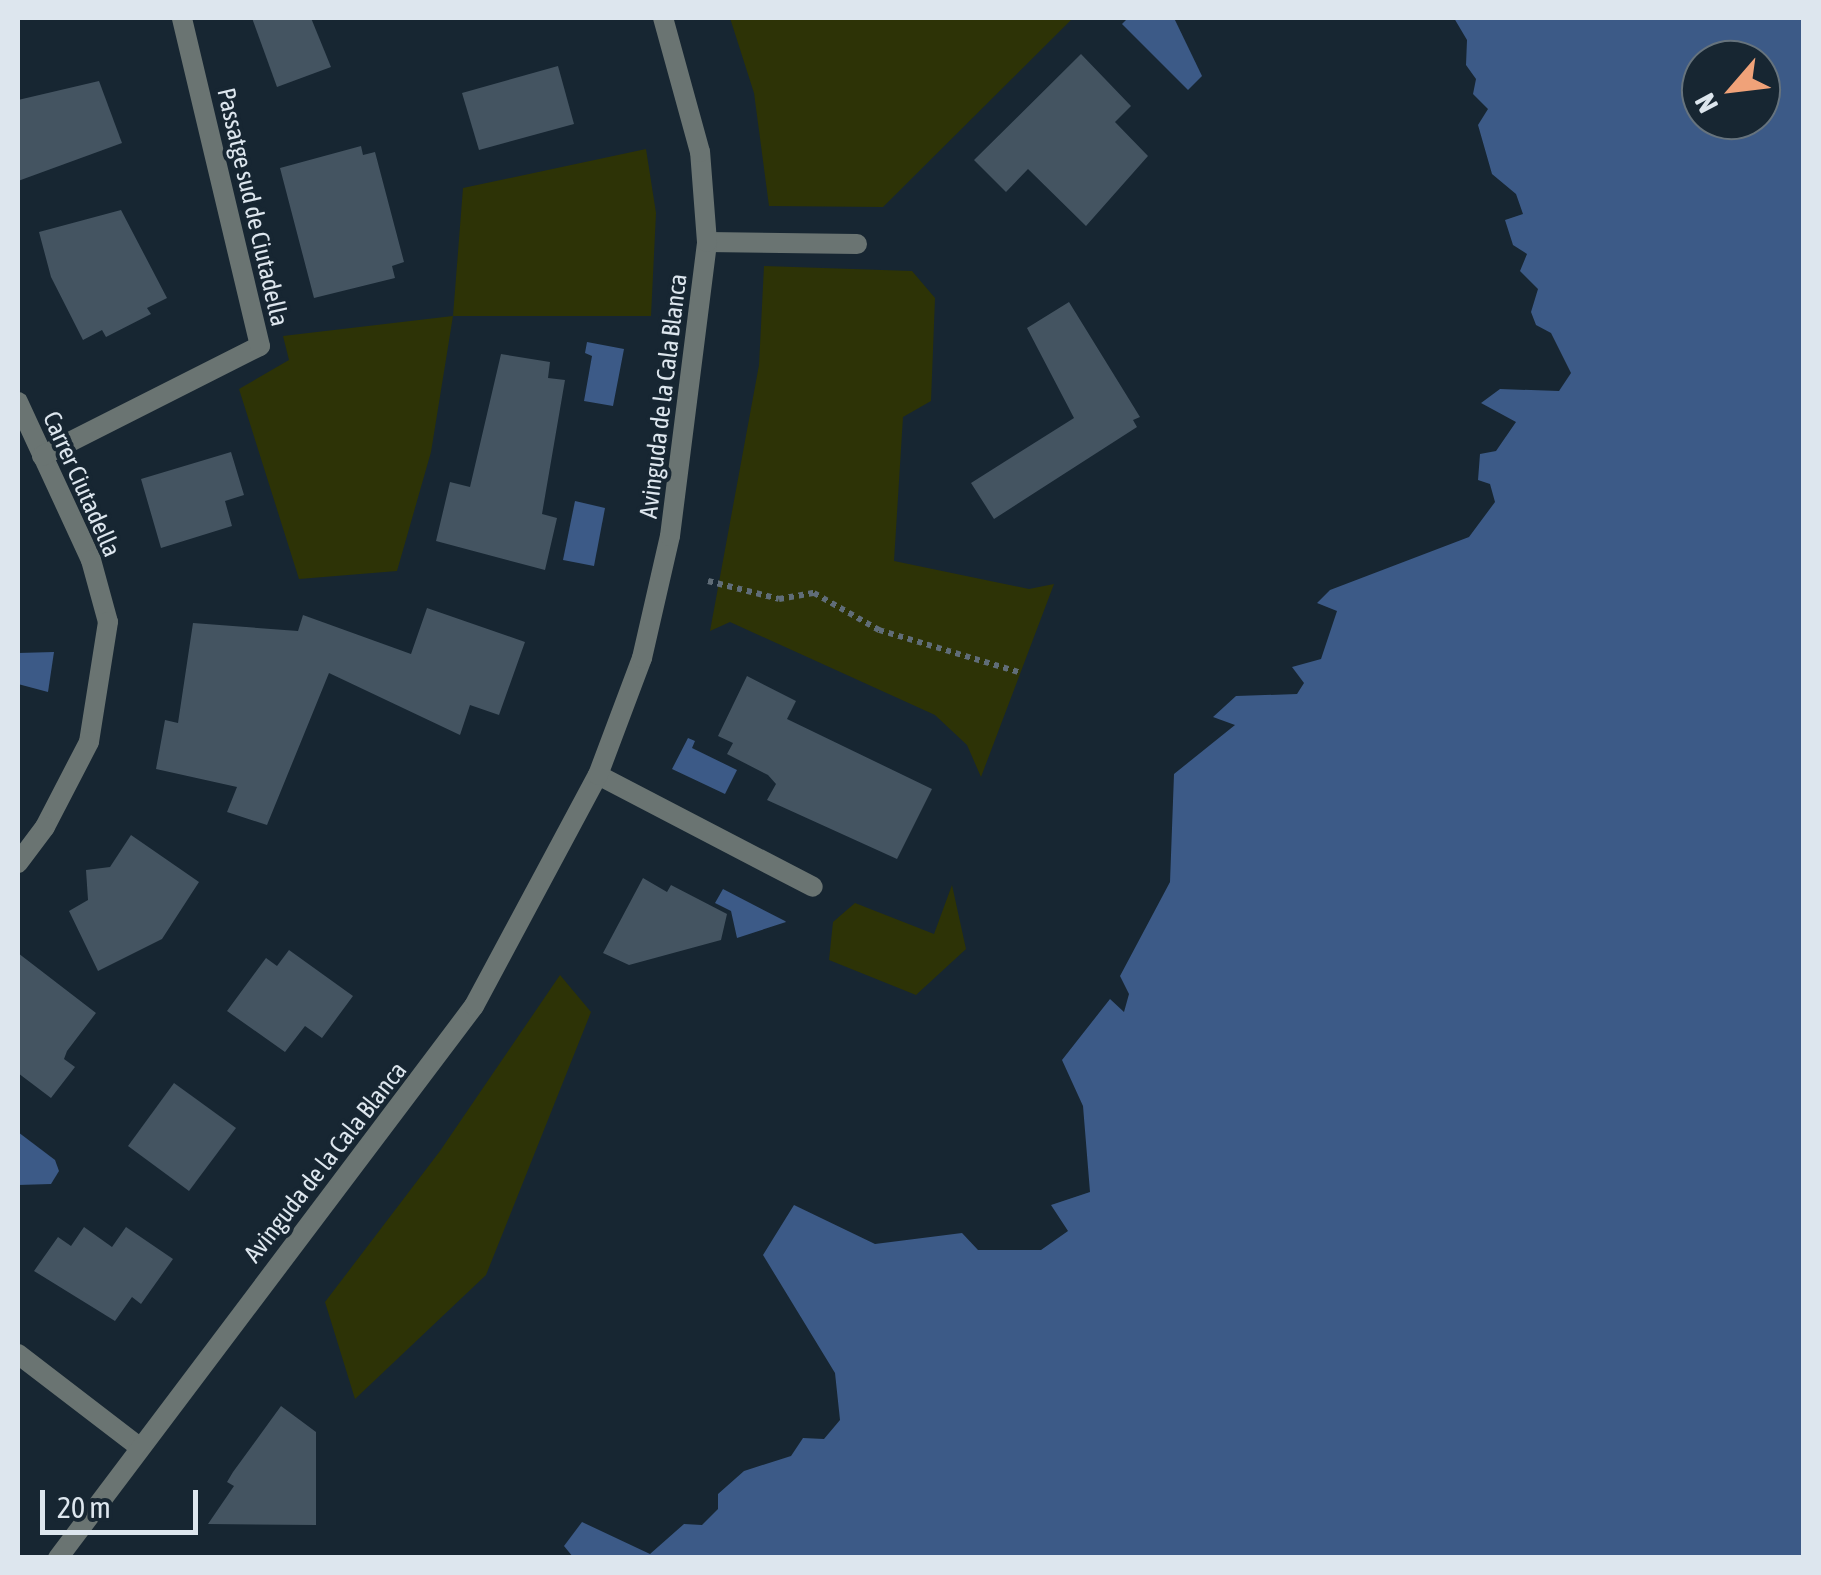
<!DOCTYPE html>
<html>
<head>
<meta charset="utf-8">
<style>
  body { margin:0 }
  #map { position:relative; width:1821px; height:1575px; overflow:hidden; background:#172632; font-family:"Asap Condensed",sans-serif }
  div>[style] { position:absolute }
  .green>* { inset:0; background:#2d3306 }
  .water>* { inset:0; background:#3c5a87 }
  .building>* { inset:0; background:#445461 }
  .path>* { height:6px; margin-top:-3px; transform-origin:0; background:repeating-linear-gradient(90deg,#606d78 0 5px,transparent 0 10px) }
  .lane>* { height:20px; margin:-10px; padding:0 10px; transform-origin:10px; border-radius:10px; background:#6a7472 }
  .street>* { height:20px; margin:-10px; padding:0 10px; transform-origin:10px; border-radius:10px; background:#6a7472 }
  span { translate:-50% -50%; white-space:nowrap; text-align:center; line-height:1.15; -webkit-text-stroke:8px #172632; paint-order:stroke }
  .street-label { font-size:25px; color:#dde6ee }
  .frame { position:absolute; inset:0; border:20px solid #dde6ee; pointer-events:none }
  .north { position:absolute; left:1681px; top:40px; width:100px; height:100px; box-sizing:border-box; background:#172632; border:2px solid #66737d; border-radius:50%; rotate:242deg; font-size:28px; font-weight:700; line-height:40px; text-align:center; color:#dde6ee }
  .north::after { content:''; display:block; margin:auto; width:35px; height:45px; background:#f0a279; clip-path:polygon(50% 0,100% 100%,50% 72%,0 100%) }
  .scale { position:absolute; left:40px; top:1490px; width:158px; height:45px; box-sizing:border-box; border:5px solid #dde6ee; border-top:0; padding-left:12px; font-size:30px; line-height:35px; white-space:nowrap; color:#dde6ee; -webkit-text-stroke:8px #172632; paint-order:stroke }
</style>
</head>
<body>
<div id="map">
  <div class="green">
    <i style="clip-path:polygon(730px 18px,1073px 18px,883px 207px,769px 206px,754px 93px)"></i>
    <i style="clip-path:polygon(646px 149px,656px 213px,651px 316px,453px 316px,431px 452px,397px 571px,299px 579px,239px 389px,289px 360px,283px 336px,453px 316px,463px 188px)"></i>
    <i style="clip-path:polygon(764px 266px,912px 271px,935px 298px,931px 401px,903px 417px,894px 561px,1029px 589px,1054px 584px,981px 777px,967px 745px,935px 715px,730px 622px,710px 631px,759px 365px)"></i>
    <i style="clip-path:polygon(952px 885px,966px 949px,916px 995px,829px 960px,833px 922px,855px 903px,934px 934px)"></i>
    <i style="clip-path:polygon(560px 975px,591px 1012px,486px 1275px,355px 1399px,325px 1302px,440px 1151px)"></i>
  </div>
  <div class="water">
    <i style="clip-path:polygon(1128px 18px,1174px 18px,1202px 76px,1188px 90px,1122px 24px)"></i>
    <i style="clip-path:polygon(evenodd,1454px 18px,1803px 18px,1803px 1557px,573px 1557px,564px 1546px,582px 1522px,650px 1554px,684px 1524px,702px 1525px,718px 1509px,718px 1494px,744px 1471px,791px 1456px,803px 1438px,824px 1439px,840px 1420px,835px 1373px,763px 1255px,794px 1205px,875px 1244px,962px 1233px,978px 1250px,1041px 1250px,1068px 1231px,1051px 1205px,1090px 1192px,1083px 1106px,1062px 1060px,1110px 999px,1124px 1012px,1129px 994px,1120px 976px,1170px 882px,1174px 774px,1235px 725px,1213px 717px,1236px 696px,1297px 694px,1304px 683px,1292px 667px,1321px 659px,1337px 611px,1317px 603px,1330px 590px,1469px 537px,1495px 502px,1490px 484px,1478px 480px,1480px 454px,1496px 451px,1516px 422px,1481px 403px,1500px 389px,1559px 391px,1571px 373px,1551px 333px,1536px 325px,1531px 312px,1538px 289px,1520px 271px,1527px 254px,1513px 245px,1505px 220px,1523px 214px,1516px 194px,1492px 174px,1478px 125px,1488px 109px,1473px 94px,1476px 79px,1466px 65px,1467px 40px,1454px 18px,1761px 60px,1761px 120px,1701px 120px,1701px 60px,1761px 60px)"></i>
    <i style="clip-path:polygon(587px 342px,624px 349px,613px 406px,584px 401px,592px 356px,585px 353px)"></i>
    <i style="clip-path:polygon(575px 501px,605px 508px,594px 566px,563px 560px)"></i>
    <i style="clip-path:polygon(54px 652px,48px 692px,18px 684px,18px 653px)"></i>
    <i style="clip-path:polygon(688px 738px,695px 741px,692px 748px,737px 770px,725px 794px,672px 769px)"></i>
    <i style="clip-path:polygon(723px 889px,785px 921px,786px 922px,737px 938px,731px 911px,715px 903px)"></i>
    <i style="clip-path:polygon(18px 1132px,55px 1160px,59px 1171px,51px 1184px,18px 1185px)"></i>
  </div>
  <div class="building">
    <i style="clip-path:polygon(252px 18px,311px 18px,331px 67px,277px 87px)"></i>
    <i style="clip-path:polygon(1081px 54px,1131px 106px,1115px 122px,1148px 156px,1086px 226px,1028px 169px,1006px 192px,974px 160px)"></i>
    <i style="clip-path:polygon(558px 66px,574px 124px,479px 150px,462px 93px)"></i>
    <i style="clip-path:polygon(99px 81px,122px 143px,18px 181px,18px 100px)"></i>
    <i style="clip-path:polygon(361px 146px,363px 155px,375px 152px,404px 262px,392px 266px,395px 278px,314px 298px,280px 168px)"></i>
    <i style="clip-path:polygon(121px 210px,167px 298px,147px 308px,151px 314px,106px 337px,102px 330px,83px 340px,51px 277px,39px 232px)"></i>
    <i style="clip-path:polygon(1069px 302px,1140px 417px,1133px 420px,1137px 427px,994px 519px,971px 483px,1074px 418px,1027px 328px)"></i>
    <i style="clip-path:polygon(501px 354px,550px 362px,548px 378px,565px 380px,542px 514px,557px 518px,545px 570px,436px 541px,450px 482px,470px 487px)"></i>
    <i style="clip-path:polygon(231px 452px,244px 495px,225px 501px,232px 526px,161px 548px,141px 479px)"></i>
    <i style="clip-path:polygon(427px 608px,525px 642px,499px 715px,470px 705px,460px 735px,329px 673px,267px 825px,227px 812px,237px 787px,156px 769px,165px 720px,178px 723px,193px 623px,298px 631px,303px 615px,411px 654px)"></i>
    <i style="clip-path:polygon(747px 676px,796px 701px,787px 719px,932px 789px,897px 859px,767px 800px,776px 784px,768px 775px,727px 754px,733px 743px,718px 736px)"></i>
    <i style="clip-path:polygon(131px 835px,199px 882px,162px 939px,98px 971px,69px 911px,88px 900px,86px 870px,110px 867px)"></i>
    <i style="clip-path:polygon(643px 878px,667px 892px,671px 885px,727px 914px,721px 940px,629px 965px,603px 953px)"></i>
    <i style="clip-path:polygon(289px 950px,353px 996px,322px 1038px,305px 1026px,285px 1052px,227px 1011px,266px 958px,277px 966px)"></i>
    <i style="clip-path:polygon(18px 953px,96px 1013px,67px 1051px,64px 1059px,75px 1067px,51px 1098px,18px 1073px)"></i>
    <i style="clip-path:polygon(174px 1083px,236px 1128px,189px 1191px,128px 1146px)"></i>
    <i style="clip-path:polygon(84px 1227px,112px 1247px,126px 1227px,173px 1259px,141px 1304px,132px 1297px,115px 1321px,34px 1271px,58px 1237px,71px 1246px)"></i>
    <i style="clip-path:polygon(281px 1406px,316px 1432px,316px 1525px,208px 1524px,234px 1486px,227px 1482px,233px 1472px)"></i>
  </div>
  <div class="path">
    <i style="left:708px;top:581px;width:73px;rotate:14.2deg"></i>
    <i style="left:779px;top:599px;width:36px;rotate:-10deg"></i>
    <i style="left:814px;top:593px;width:75px;rotate:29.6deg"></i>
    <i style="left:879px;top:630px;width:148px;rotate:16.8deg"></i>
  </div>
  <div class="lane">
    <i style="left:707px;top:242px;width:150px;rotate:0.8deg"></i>
  </div>
  <div class="street">
    <i style="left:18px;top:402px;width:174px;rotate:65.2deg"></i>
    <i style="left:91px;top:560px;width:64px;rotate:74.7deg"></i>
    <i style="left:108px;top:622px;width:121px;rotate:99deg"></i>
    <i style="left:89px;top:742px;width:96px;rotate:117.4deg"></i>
    <i style="left:45px;top:827px;width:45px;rotate:126.9deg"></i>
    <i style="left:42px;top:456px;width:244px;rotate:-26.8deg"></i>
    <i style="left:260px;top:346px;width:337px;rotate:-103.4deg"></i>
    <i style="left:598px;top:775px;width:242px;rotate:27.5deg"></i>
    <i style="left:18px;top:1354px;width:151px;rotate:37.5deg"></i>
    <i style="left:58px;top:1558px;width:691px;rotate:-53deg"></i>
    <i style="left:474px;top:1006px;width:262px;rotate:-61.8deg"></i>
    <i style="left:598px;top:775px;width:125px;rotate:-69.4deg"></i>
    <i style="left:642px;top:658px;width:125px;rotate:-77.1deg"></i>
    <i style="left:670px;top:536px;width:296px;rotate:-82.8deg"></i>
    <i style="left:707px;top:242px;width:90px;rotate:-94.4deg"></i>
    <i style="left:700px;top:152px;width:139px;rotate:-105.4deg"></i>
  </div>
  <div class="street-label">
    <span style="left:253px;top:207px;rotate:77deg">Passatge sud de Ciutadella</span>
    <span style="left:663px;top:396px;rotate:-83deg">Avinguda de la Cala Blanca</span>
    <span style="left:82px;top:484px;rotate:66deg">Carrer Ciutadella</span>
    <span style="left:325px;top:1162px;rotate:-52deg">Avinguda de la Cala Blanca</span>
  </div>
  <div class="frame"></div>
  <div class="north">N</div>
  <div class="scale">20 m</div>
</div>
</body>
</html>
